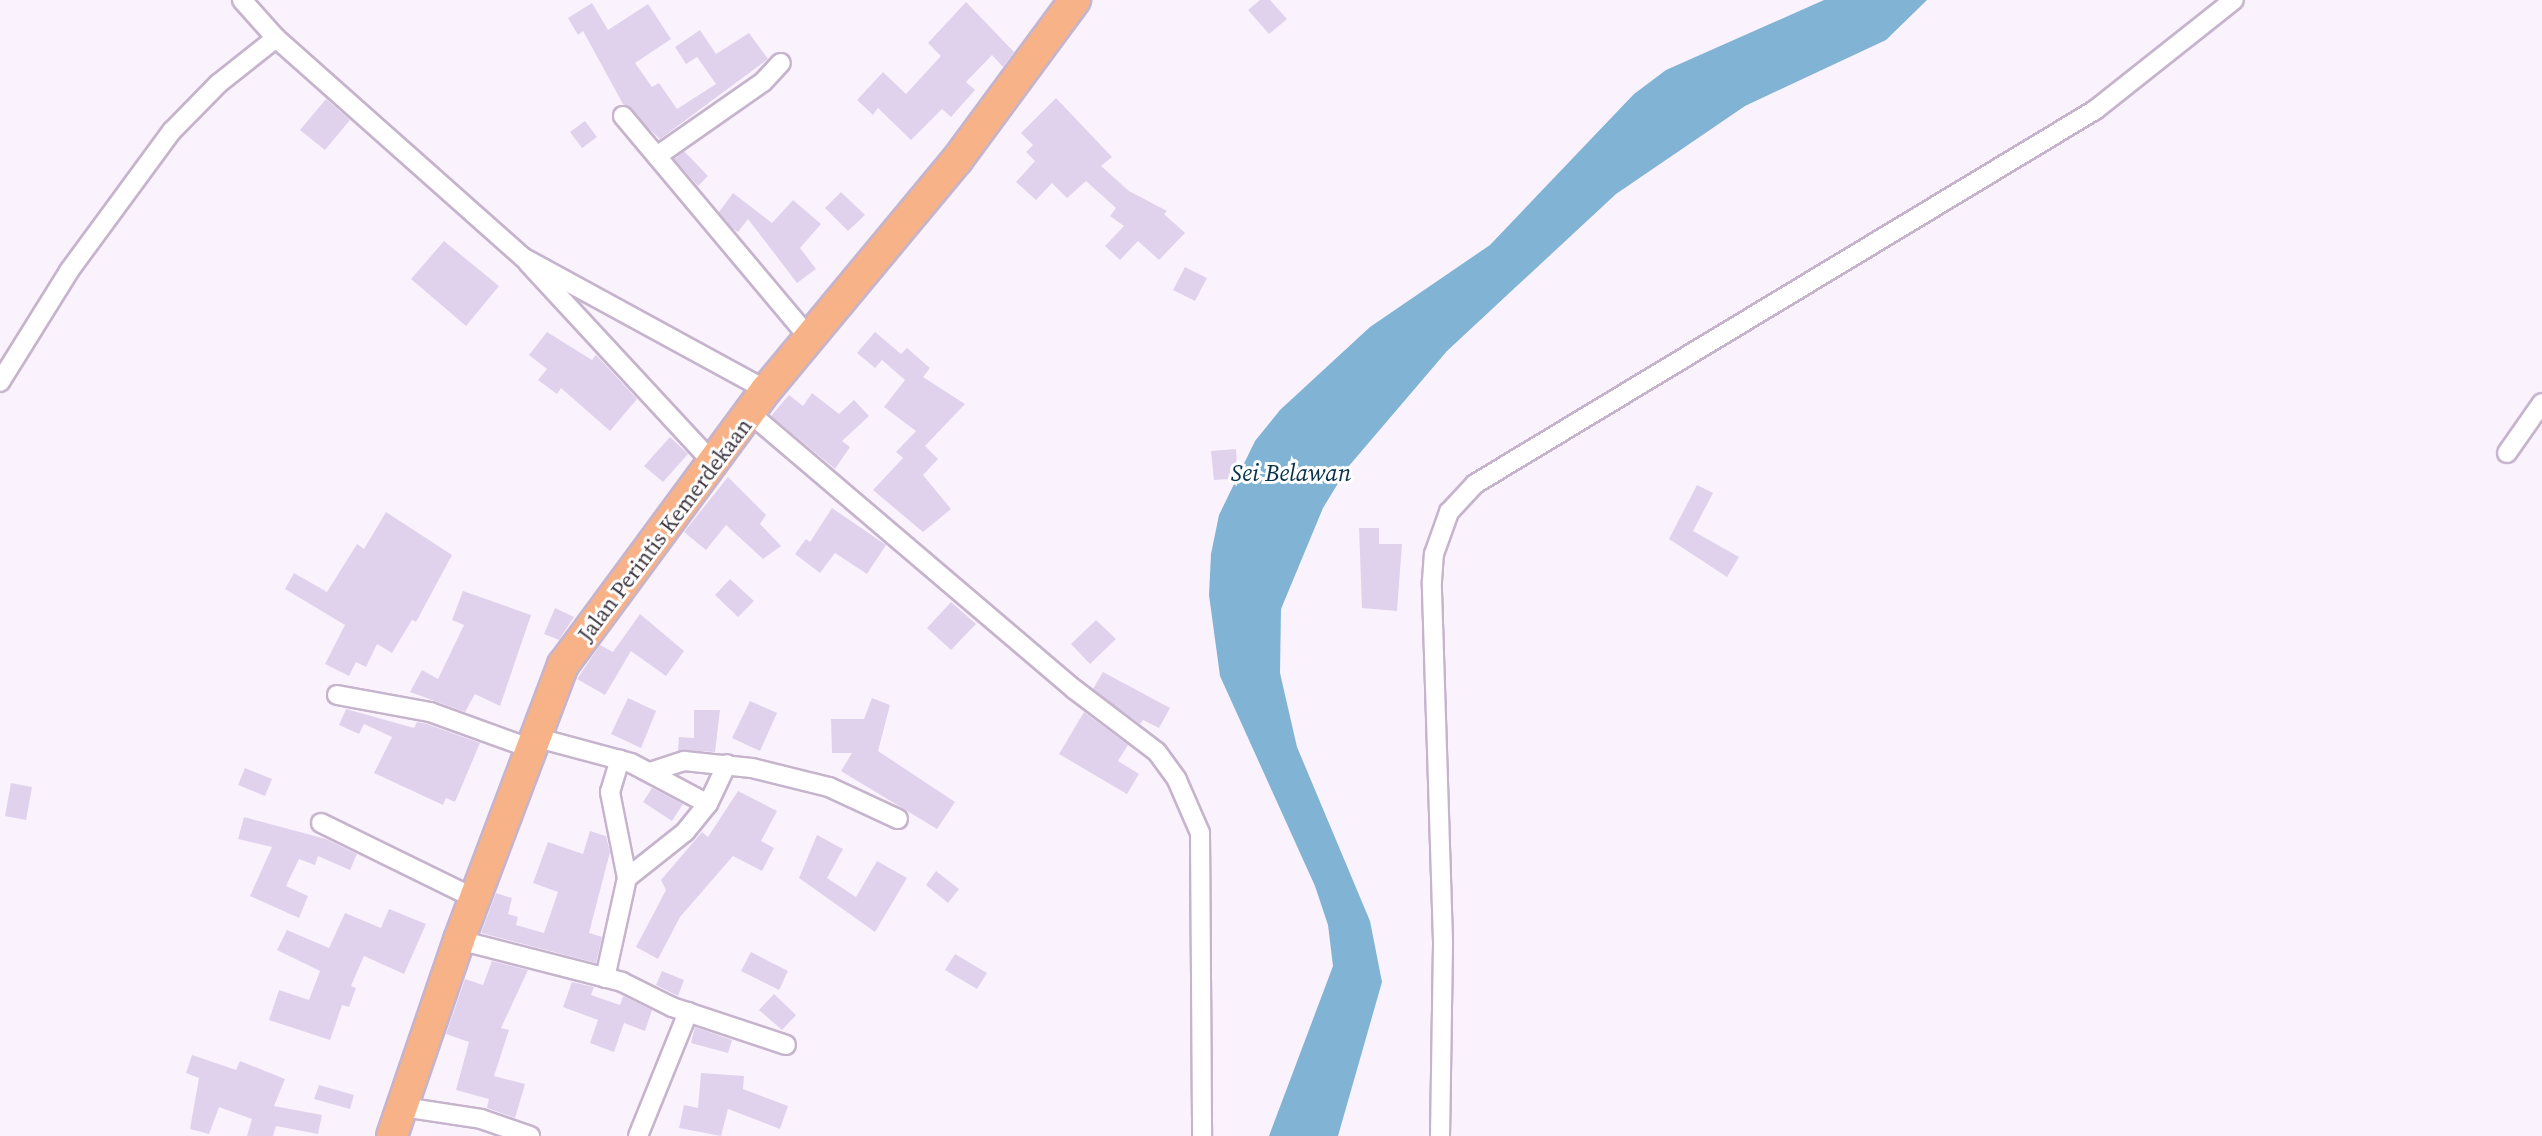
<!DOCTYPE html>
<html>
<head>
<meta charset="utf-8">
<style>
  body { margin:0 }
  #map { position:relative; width:2542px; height:1136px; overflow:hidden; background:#faf3fd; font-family:"Source Serif 4",serif }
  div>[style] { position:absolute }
  .water>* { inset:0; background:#81b3d5 }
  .building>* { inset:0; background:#e0d2ed }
  .roads { filter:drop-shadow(2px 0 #c6b4cd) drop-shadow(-2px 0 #c6b4cd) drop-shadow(0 2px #c6b4cd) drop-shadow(0 -2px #c6b4cd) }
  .street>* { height:18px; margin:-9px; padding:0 9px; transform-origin:9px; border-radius:9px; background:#fff }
  .primary>* { height:30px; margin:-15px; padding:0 15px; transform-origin:15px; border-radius:15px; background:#f7b287 }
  span { translate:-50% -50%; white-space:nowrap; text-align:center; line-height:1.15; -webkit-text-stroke:6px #fff; paint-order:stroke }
  .street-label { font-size:22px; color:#3f3742 }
  .water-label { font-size:24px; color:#063149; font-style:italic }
</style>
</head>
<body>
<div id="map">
  <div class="water">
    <i style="clip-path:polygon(1824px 0,1927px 0,1886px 40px,1745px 106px,1616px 194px,1447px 351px,1348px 467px,1323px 508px,1281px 609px,1280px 673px,1297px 747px,1370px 921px,1382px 982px,1338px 1136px,1269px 1136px,1333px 966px,1328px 925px,1315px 886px,1220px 676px,1209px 595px,1211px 554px,1219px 515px,1255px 441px,1280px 410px,1370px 327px,1490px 245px,1634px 94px,1666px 70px)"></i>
  </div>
  <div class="building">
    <i style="clip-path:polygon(1260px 0,1270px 0,1287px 19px,1269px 34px,1248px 10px)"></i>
    <i style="clip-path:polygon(966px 2px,1014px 52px,1003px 67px,992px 55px,966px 82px,975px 90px,951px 117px,942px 109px,911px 140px,878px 108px,873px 115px,857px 100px,883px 72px,906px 94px,941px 56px,928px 43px)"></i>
    <i style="clip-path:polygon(592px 3px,608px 30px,648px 4px,671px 39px,635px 63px,652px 87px,659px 83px,677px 109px,716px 84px,697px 57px,686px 64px,675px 47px,700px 30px,716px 54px,749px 33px,768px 59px,660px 139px,623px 104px,583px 31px,578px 35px,568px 18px)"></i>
    <i style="clip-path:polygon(1056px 98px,1112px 157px,1101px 166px,1129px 191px,1167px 211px,1164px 214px,1185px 233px,1159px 260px,1138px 241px,1120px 260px,1105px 246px,1124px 226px,1110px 216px,1116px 208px,1086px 181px,1067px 198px,1052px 183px,1036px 200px,1016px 182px,1035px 161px,1026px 152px,1033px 145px,1021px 133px)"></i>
    <i style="clip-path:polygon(326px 99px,350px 120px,325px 150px,300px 130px)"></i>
    <i style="clip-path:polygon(585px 121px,597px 137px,582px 148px,570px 132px)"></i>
    <i style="clip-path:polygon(684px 151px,708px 176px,698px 186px,674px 159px)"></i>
    <i style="clip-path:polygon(841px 192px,865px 215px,848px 231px,825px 208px)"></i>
    <i style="clip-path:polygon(733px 193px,772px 223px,793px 200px,821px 224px,800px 248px,816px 269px,797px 283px,748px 219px,738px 232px,732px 228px,719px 212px)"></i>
    <i style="clip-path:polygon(444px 241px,499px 286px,466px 326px,411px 279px)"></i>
    <i style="clip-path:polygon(1185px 267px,1207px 278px,1195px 301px,1173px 290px)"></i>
    <i style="clip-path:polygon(547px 332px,592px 360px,596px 355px,637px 399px,610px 431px,561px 388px,557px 394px,538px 380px,547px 369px,529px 355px)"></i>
    <i style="clip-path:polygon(875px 332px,901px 354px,907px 348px,930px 368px,923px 377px,965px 404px,925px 446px,938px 459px,923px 475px,951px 509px,923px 532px,873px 490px,903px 458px,896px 452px,916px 431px,884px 407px,905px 380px,882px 360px,875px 368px,857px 353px)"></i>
    <i style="clip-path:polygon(812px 393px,839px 414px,854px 400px,869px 416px,842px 441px,850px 447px,835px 469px,771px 416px,789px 395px,803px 406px)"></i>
    <i style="clip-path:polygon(670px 437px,688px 454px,663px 482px,644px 466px)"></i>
    <i style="clip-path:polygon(1236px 449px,1237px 469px,1230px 470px,1230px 479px,1214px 480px,1211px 451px)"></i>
    <i style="clip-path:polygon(728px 477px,766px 515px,760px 524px,781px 546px,763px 559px,726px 525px,706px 550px,684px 532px)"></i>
    <i style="clip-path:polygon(1697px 485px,1713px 493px,1693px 531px,1739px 557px,1727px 577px,1669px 539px)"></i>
    <i style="clip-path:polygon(832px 508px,886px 545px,867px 574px,835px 553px,820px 573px,795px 554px,806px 539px,810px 542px)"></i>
    <i style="clip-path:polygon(386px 512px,452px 555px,416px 622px,412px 620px,392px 653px,377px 644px,366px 667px,356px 662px,349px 676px,325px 664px,345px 625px,285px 589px,294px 573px,327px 592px,357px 544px,364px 549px)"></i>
    <i style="clip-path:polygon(1359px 528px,1379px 528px,1379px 544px,1402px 544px,1397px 611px,1362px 608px)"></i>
    <i style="clip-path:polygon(730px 579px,754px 601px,738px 617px,715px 595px)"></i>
    <i style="clip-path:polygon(463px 591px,531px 615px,500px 706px,475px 694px,465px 712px,410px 692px,422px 670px,438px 679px,464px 625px,452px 620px)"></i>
    <i style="clip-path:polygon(951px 602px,976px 624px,951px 650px,927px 628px)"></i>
    <i style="clip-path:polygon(555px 608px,574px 617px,559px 640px,544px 634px)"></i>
    <i style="clip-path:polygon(640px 614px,684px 651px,666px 676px,631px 651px,605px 695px,577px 679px,600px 645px,613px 652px)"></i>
    <i style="clip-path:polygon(1096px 620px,1116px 639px,1090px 664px,1071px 644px)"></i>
    <i style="clip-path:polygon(1103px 672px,1170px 708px,1159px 728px,1143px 720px,1140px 724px,1093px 689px)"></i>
    <i style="clip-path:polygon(628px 698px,656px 711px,641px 748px,611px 734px)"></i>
    <i style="clip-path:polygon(872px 698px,890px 705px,878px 751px,955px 802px,937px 829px,841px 771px,852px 753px,832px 753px,831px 719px,864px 719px)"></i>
    <i style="clip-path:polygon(750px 701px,777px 713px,760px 751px,732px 738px)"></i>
    <i style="clip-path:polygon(346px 709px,414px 728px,417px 722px,427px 724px,480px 743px,455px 802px,446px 798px,443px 805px,374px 773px,392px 737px,364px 724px,359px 734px,339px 725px)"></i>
    <i style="clip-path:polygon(694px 710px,720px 710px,715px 752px,678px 750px,679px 737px,694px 738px)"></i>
    <i style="clip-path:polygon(1084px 712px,1128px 745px,1118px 761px,1139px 774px,1127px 794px,1059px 754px)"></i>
    <i style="clip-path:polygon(245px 768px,272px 779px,265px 796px,238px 785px)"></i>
    <i style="clip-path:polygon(11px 783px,32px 787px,26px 820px,5px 816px)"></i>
    <i style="clip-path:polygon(652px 788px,683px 804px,672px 821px,643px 802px)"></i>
    <i style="clip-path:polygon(738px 791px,777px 811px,761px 841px,774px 848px,762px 871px,733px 856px,680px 917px,658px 959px,636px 947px,666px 890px,661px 880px,702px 832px,708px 837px)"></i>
    <i style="clip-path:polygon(244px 817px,326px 839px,357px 854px,350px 870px,318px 856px,315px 865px,299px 859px,286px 886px,308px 896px,299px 918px,250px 896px,272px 847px,238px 839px)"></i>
    <i style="clip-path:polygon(590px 831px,606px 836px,610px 852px,589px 933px,602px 937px,596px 963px,481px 933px,496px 893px,512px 898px,508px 914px,518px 917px,516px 925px,544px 933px,558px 892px,533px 883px,548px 842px,583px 854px)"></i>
    <i style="clip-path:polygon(817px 835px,843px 849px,827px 878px,856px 897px,877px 861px,907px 878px,875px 932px,799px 878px)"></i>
    <i style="clip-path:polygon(936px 871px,959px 889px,948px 903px,926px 885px)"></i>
    <i style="clip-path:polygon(389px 909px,426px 924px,404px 974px,364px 956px,351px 986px,356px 988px,349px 1007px,342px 1005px,330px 1040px,269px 1020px,279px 990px,309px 1000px,320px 971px,277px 950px,287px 930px,329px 948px,345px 913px,381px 928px)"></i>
    <i style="clip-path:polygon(751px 952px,788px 971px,779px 990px,741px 971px)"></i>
    <i style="clip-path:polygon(955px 954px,987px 973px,977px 989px,945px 970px)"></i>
    <i style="clip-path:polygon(492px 961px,528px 970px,501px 1028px,509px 1030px,494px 1076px,525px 1084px,515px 1118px,487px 1108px,489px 1099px,456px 1090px,469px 1042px,446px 1034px,465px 979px,483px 985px)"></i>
    <i style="clip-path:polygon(662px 971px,684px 980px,678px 996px,656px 985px)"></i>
    <i style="clip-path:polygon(572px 982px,594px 987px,591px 995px,620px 1005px,623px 996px,652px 1010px,645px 1031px,624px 1023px,614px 1052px,590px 1043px,598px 1020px,563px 1007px)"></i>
    <i style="clip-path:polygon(774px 994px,796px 1015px,782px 1030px,759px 1010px)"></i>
    <i style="clip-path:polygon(695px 1027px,732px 1040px,728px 1053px,691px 1043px)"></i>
    <i style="clip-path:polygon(192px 1055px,236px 1070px,240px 1061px,285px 1079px,274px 1106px,322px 1115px,318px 1134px,276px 1126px,273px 1136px,247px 1136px,252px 1119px,219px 1107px,209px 1134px,190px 1129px,199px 1078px,186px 1073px)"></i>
    <i style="clip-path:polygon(701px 1073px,744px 1076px,743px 1089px,788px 1106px,780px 1129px,728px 1109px,721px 1136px,679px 1128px,684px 1105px,698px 1108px)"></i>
    <i style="clip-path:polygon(319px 1085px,354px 1095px,350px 1109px,314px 1099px)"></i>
  </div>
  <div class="roads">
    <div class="street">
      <i style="left:242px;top:0;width:51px;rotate:48.2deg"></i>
      <i style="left:276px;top:38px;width:332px;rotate:41.6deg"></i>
      <i style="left:524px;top:258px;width:276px;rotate:28.6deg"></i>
      <i style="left:623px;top:116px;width:290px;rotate:50deg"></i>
      <i style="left:657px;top:156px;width:129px;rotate:-34.9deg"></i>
      <i style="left:763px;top:82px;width:26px;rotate:-47deg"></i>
      <i style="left:528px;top:263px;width:271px;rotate:47.2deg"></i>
      <i style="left:0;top:382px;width:131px;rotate:-58.1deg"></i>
      <i style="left:69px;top:271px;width:174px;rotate:-53.7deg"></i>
      <i style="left:172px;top:131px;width:66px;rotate:-45.6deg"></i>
      <i style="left:218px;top:84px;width:74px;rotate:-38.4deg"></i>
      <i style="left:752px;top:415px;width:423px;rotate:40.4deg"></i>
      <i style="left:1074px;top:689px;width:104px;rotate:37.2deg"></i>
      <i style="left:1157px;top:752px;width:34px;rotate:54deg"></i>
      <i style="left:1177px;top:780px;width:58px;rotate:66.5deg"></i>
      <i style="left:1200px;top:833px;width:303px;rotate:89.6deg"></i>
      <i style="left:2507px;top:453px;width:61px;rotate:-55deg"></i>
      <i style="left:337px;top:695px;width:95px;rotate:10.4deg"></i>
      <i style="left:430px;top:712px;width:109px;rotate:19.9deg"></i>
      <i style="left:538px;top:738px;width:96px;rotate:15deg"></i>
      <i style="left:631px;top:763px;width:87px;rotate:28deg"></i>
      <i style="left:708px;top:804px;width:44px;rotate:-64.6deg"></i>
      <i style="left:650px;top:772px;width:36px;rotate:-18deg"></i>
      <i style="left:684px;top:761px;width:68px;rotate:5.9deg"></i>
      <i style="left:752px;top:768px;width:79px;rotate:13.9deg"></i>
      <i style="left:829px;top:787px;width:76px;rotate:24.9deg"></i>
      <i style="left:321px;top:823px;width:173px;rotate:26.1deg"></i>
      <i style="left:627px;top:878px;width:74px;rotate:-38.4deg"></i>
      <i style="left:685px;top:832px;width:36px;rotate:-51deg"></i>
      <i style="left:459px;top:940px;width:168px;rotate:14.4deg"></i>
      <i style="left:622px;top:982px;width:56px;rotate:26.6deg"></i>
      <i style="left:672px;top:1007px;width:120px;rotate:18.4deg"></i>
      <i style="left:605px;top:978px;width:102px;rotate:-77.6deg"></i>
      <i style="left:627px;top:878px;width:88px;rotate:-101.2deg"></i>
      <i style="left:610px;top:792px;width:34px;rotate:-73deg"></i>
      <i style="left:403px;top:1107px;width:79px;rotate:8.7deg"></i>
      <i style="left:481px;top:1119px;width:52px;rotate:19.1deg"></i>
      <i style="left:638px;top:1136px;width:134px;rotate:-68deg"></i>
      <i style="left:1440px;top:1136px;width:195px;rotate:-89.1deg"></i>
      <i style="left:1443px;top:941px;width:360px;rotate:-91.8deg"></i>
      <i style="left:1432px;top:581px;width:27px;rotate:-86deg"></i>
      <i style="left:1434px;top:554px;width:45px;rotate:-70.3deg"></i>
      <i style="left:1449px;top:512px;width:38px;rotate:-47deg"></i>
      <i style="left:1475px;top:484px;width:724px;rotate:-31.1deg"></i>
      <i style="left:2095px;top:110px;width:177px;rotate:-38.4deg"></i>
    </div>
    <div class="primary">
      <i style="left:392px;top:1136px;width:207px;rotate:-71.1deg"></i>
      <i style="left:459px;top:940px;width:294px;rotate:-69.3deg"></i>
      <i style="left:563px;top:665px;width:342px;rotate:-53.6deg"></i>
      <i style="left:766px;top:390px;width:299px;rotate:-50.3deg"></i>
      <i style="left:957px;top:160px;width:199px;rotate:-53.6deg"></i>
    </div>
  </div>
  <div class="street-label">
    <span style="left:665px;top:530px;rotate:-53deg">Jalan Perintis Kemerdekaan</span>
  </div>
  <div class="water-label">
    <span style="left:1291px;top:473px">Sei Belawan</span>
  </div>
</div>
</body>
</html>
